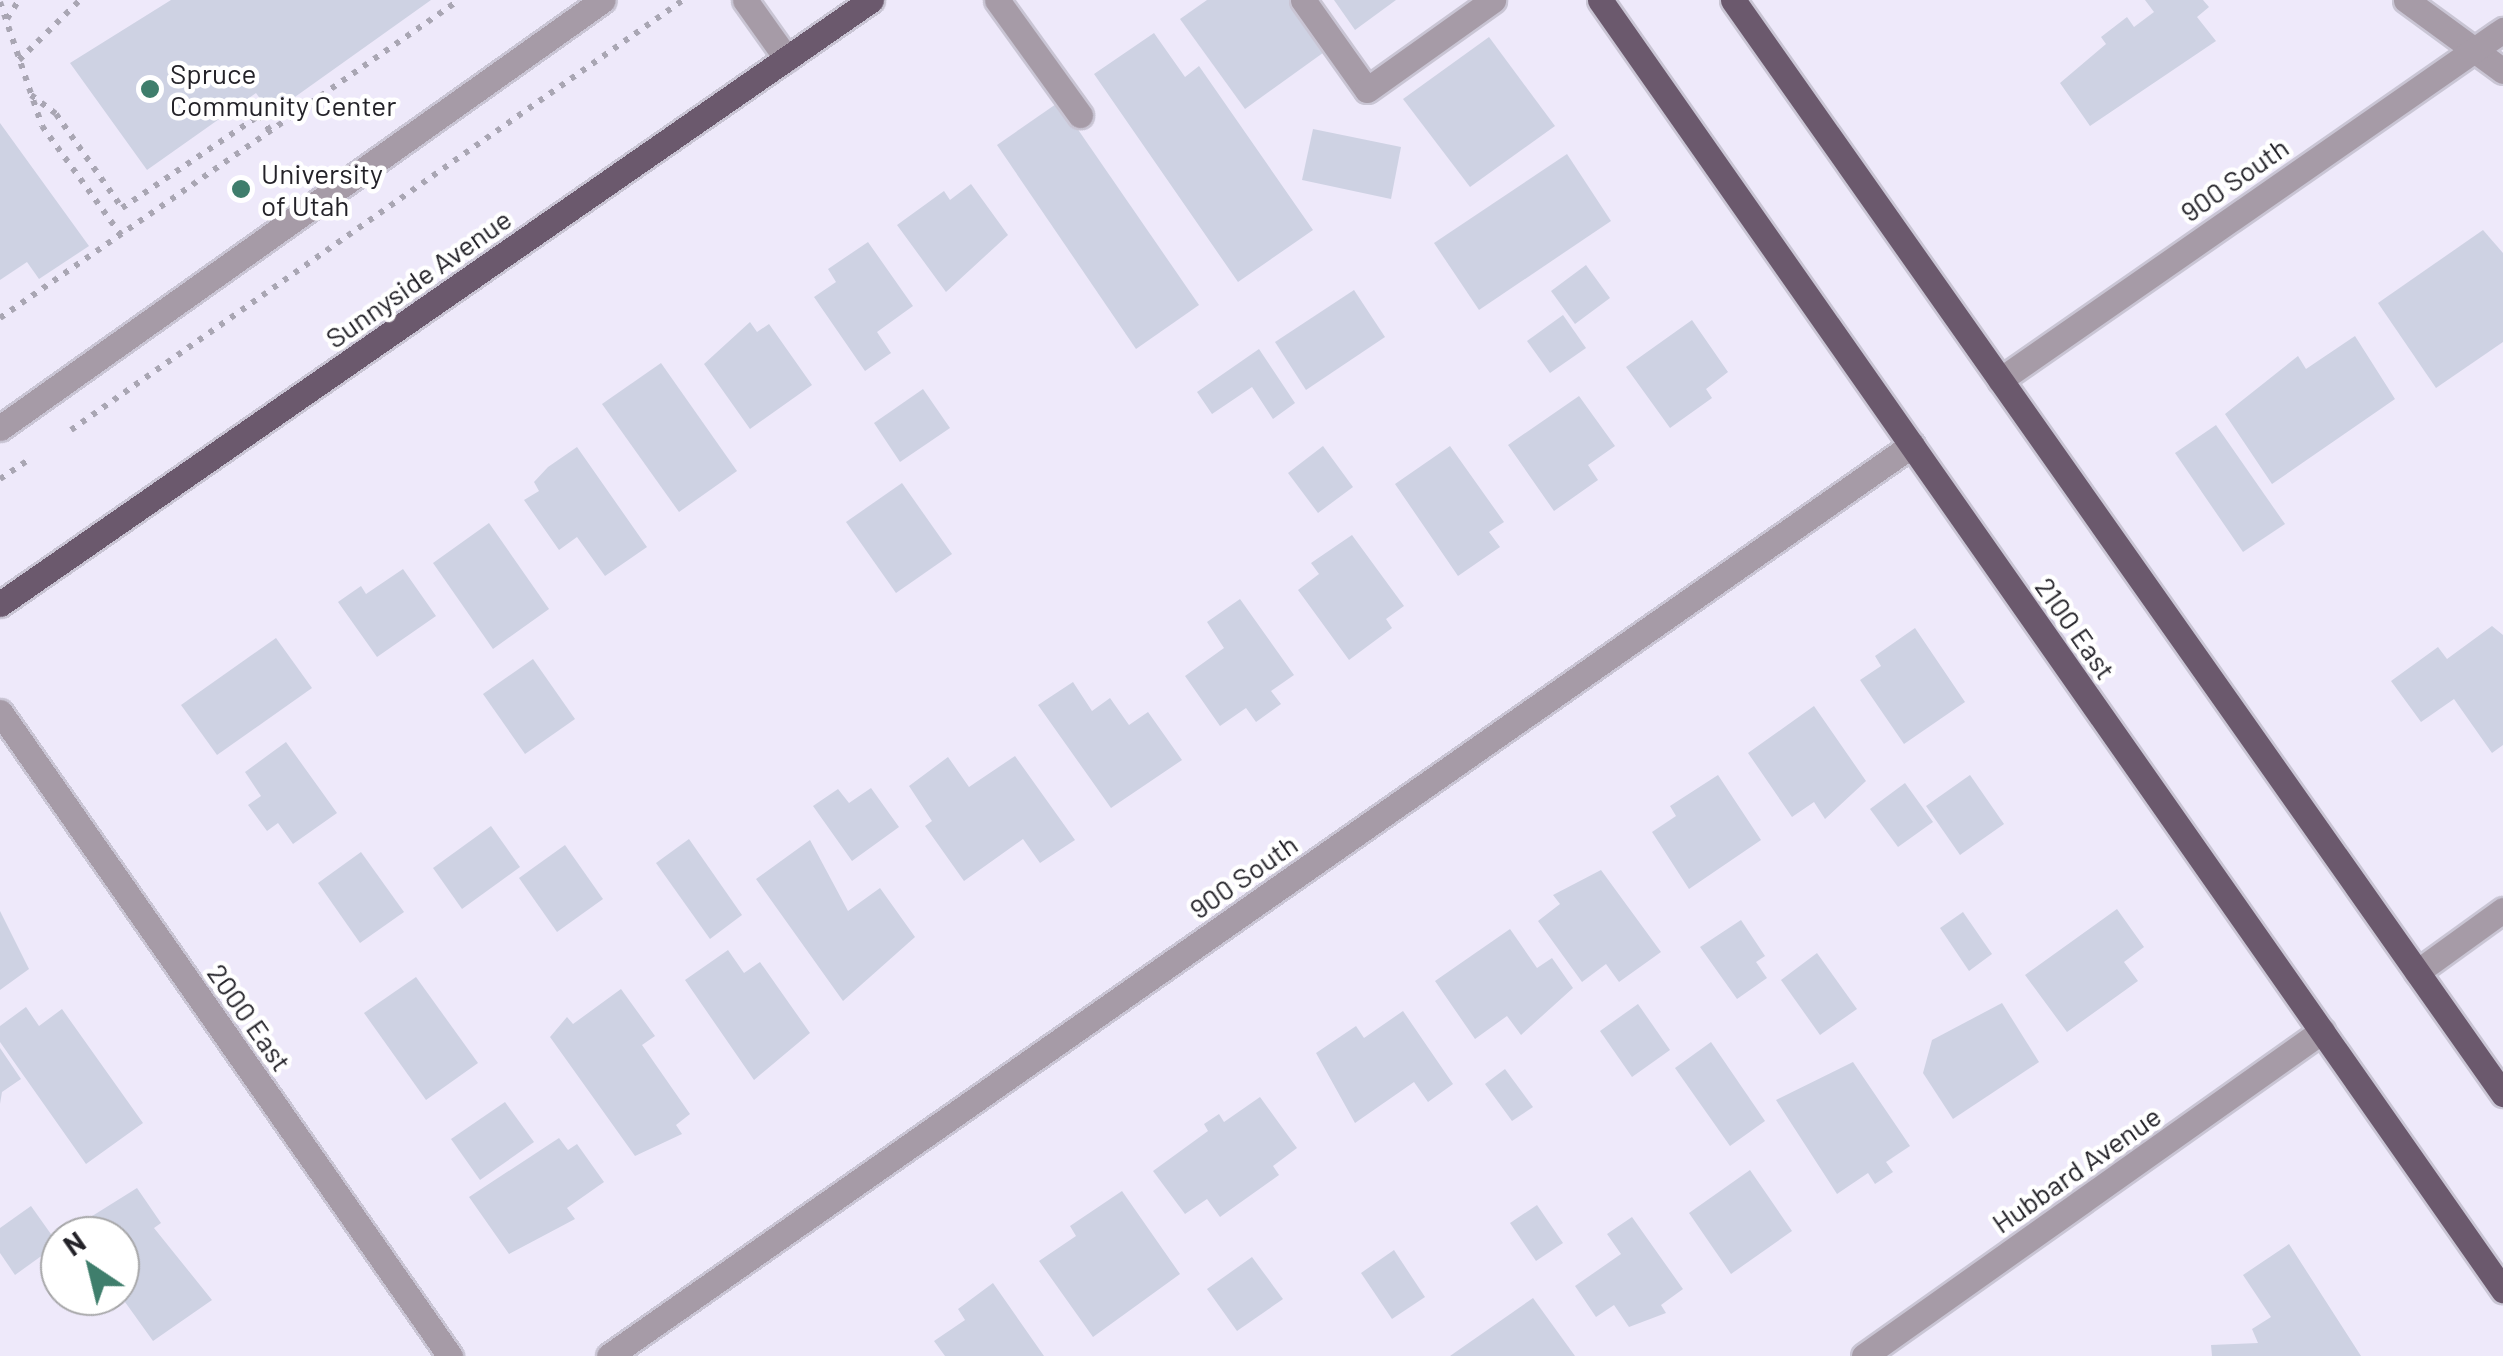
<!DOCTYPE html>
<html>
<head>
<meta charset="utf-8">
<style>
  body { margin:0 }
  #map { position:relative; width:2503px; height:1356px; overflow:hidden; background:#eee9fa; font-family:Barlow,sans-serif }
  div>[style] { position:absolute }
  .building>* { inset:0; background:#ced2e3 }
  .path>* { height:6px; margin-top:-3px; transform-origin:0; background:repeating-linear-gradient(90deg,#a9a6b3 0 5px,transparent 0 13px) }
  .roads { filter:drop-shadow(2px 0 #c9c5d4) drop-shadow(-2px 0 #c9c5d4) drop-shadow(0 2px #c9c5d4) drop-shadow(0 -2px #c9c5d4) }
  .minor>* { height:25px; margin:-12.5px; padding:0 12.5px; transform-origin:12.5px; border-radius:12.5px; background:#a69ba7 }
  .major>* { height:25px; margin:-12.5px; padding:0 12.5px; transform-origin:12.5px; border-radius:12.5px; background:#6b596d }
  .dots>* { width:28px; height:28px; translate:-50% -50%; box-sizing:border-box; border:5px solid #fff; border-radius:50% }
  span { translate:-50% -50%; white-space:nowrap; text-align:center; line-height:1.15; -webkit-text-stroke:9px #fff; paint-order:stroke }
  .poi-label { font-size:28px; color:#232228 }
  .left { translate:0 -50%; text-align:left }
  .street-label { font-size:28px; color:#232228 }
  .north { position:absolute; left:40px; top:1216px; width:100px; height:100px; box-sizing:border-box; background:#fff; border:2px solid #a7a7a9; border-radius:50%; rotate:325deg; font-size:28px; font-weight:700; line-height:40px; text-align:center; color:#232228 }
  .north::after { content:''; display:block; margin:auto; width:35px; height:45px; background:#3f7e6c; clip-path:polygon(50% 0,100% 100%,50% 72%,0 100%) }
</style>
</head>
<body>
<div id="map">
  <div class="building">
    <i style="clip-path:polygon(171px 0,431px 0,271px 114px,256px 93px,147px 170px,70px 63px)"></i>
    <i style="clip-path:polygon(1207px 0,1290px 0,1327px 50px,1245px 109px,1180px 19px)"></i>
    <i style="clip-path:polygon(1334px 0,1396px 0,1355px 30px)"></i>
    <i style="clip-path:polygon(2145px 0,2203px 0,2209px 7px,2197px 17px,2216px 41px,2090px 126px,2060px 83px,2106px 44px,2101px 37px,2127px 17px,2134px 27px,2154px 12px)"></i>
    <i style="clip-path:polygon(1154px 33px,1185px 77px,1199px 66px,1313px 230px,1238px 282px,1094px 74px)"></i>
    <i style="clip-path:polygon(1489px 37px,1555px 126px,1470px 187px,1403px 99px)"></i>
    <i style="clip-path:polygon(1059px 102px,1199px 305px,1136px 349px,997px 145px)"></i>
    <i style="clip-path:polygon(0 123px,89px 246px,39px 279px,27px 262px,0 280px)"></i>
    <i style="clip-path:polygon(1313px 129px,1401px 147px,1391px 199px,1302px 180px)"></i>
    <i style="clip-path:polygon(1567px 154px,1611px 221px,1479px 310px,1434px 243px)"></i>
    <i style="clip-path:polygon(971px 184px,1008px 235px,946px 292px,897px 225px,944px 191px,950px 200px)"></i>
    <i style="clip-path:polygon(2483px 230px,2503px 253px,2503px 342px,2436px 388px,2378px 303px)"></i>
    <i style="clip-path:polygon(868px 242px,913px 306px,877px 332px,891px 353px,865px 371px,814px 297px,836px 282px,828px 269px)"></i>
    <i style="clip-path:polygon(1586px 265px,1610px 298px,1575px 324px,1551px 291px)"></i>
    <i style="clip-path:polygon(1354px 290px,1385px 337px,1306px 390px,1275px 342px)"></i>
    <i style="clip-path:polygon(1563px 315px,1586px 348px,1550px 373px,1527px 341px)"></i>
    <i style="clip-path:polygon(1692px 320px,1728px 372px,1706px 389px,1712px 398px,1670px 428px,1626px 367px)"></i>
    <i style="clip-path:polygon(750px 322px,757px 332px,769px 324px,812px 385px,750px 429px,704px 364px)"></i>
    <i style="clip-path:polygon(2355px 336px,2395px 399px,2272px 484px,2225px 414px,2298px 356px,2306px 369px)"></i>
    <i style="clip-path:polygon(1259px 349px,1295px 403px,1273px 419px,1252px 387px,1212px 414px,1197px 392px)"></i>
    <i style="clip-path:polygon(661px 363px,737px 471px,679px 512px,602px 404px)"></i>
    <i style="clip-path:polygon(923px 389px,950px 428px,900px 462px,874px 423px)"></i>
    <i style="clip-path:polygon(1579px 396px,1615px 446px,1588px 465px,1598px 480px,1554px 511px,1508px 445px)"></i>
    <i style="clip-path:polygon(2216px 425px,2285px 524px,2243px 552px,2175px 453px)"></i>
    <i style="clip-path:polygon(1323px 446px,1353px 487px,1318px 513px,1288px 473px)"></i>
    <i style="clip-path:polygon(1450px 446px,1504px 522px,1489px 532px,1500px 547px,1458px 576px,1395px 484px)"></i>
    <i style="clip-path:polygon(577px 447px,647px 547px,605px 576px,577px 537px,559px 550px,524px 500px,539px 491px,534px 482px,548px 467px)"></i>
    <i style="clip-path:polygon(902px 483px,952px 554px,896px 593px,846px 522px)"></i>
    <i style="clip-path:polygon(489px 523px,549px 609px,493px 649px,433px 563px)"></i>
    <i style="clip-path:polygon(1352px 535px,1404px 606px,1386px 619px,1392px 628px,1349px 660px,1298px 590px,1319px 574px,1311px 563px)"></i>
    <i style="clip-path:polygon(403px 569px,436px 616px,377px 657px,338px 602px,361px 586px,366px 594px)"></i>
    <i style="clip-path:polygon(1240px 599px,1294px 675px,1271px 691px,1281px 704px,1256px 722px,1246px 708px,1220px 726px,1185px 676px,1224px 648px,1207px 622px)"></i>
    <i style="clip-path:polygon(2492px 626px,2503px 635px,2503px 745px,2492px 753px,2454px 699px,2421px 722px,2391px 681px,2438px 647px,2447px 659px)"></i>
    <i style="clip-path:polygon(1915px 628px,1965px 702px,1904px 744px,1860px 680px,1881px 666px,1875px 656px)"></i>
    <i style="clip-path:polygon(276px 638px,312px 688px,217px 755px,181px 705px)"></i>
    <i style="clip-path:polygon(533px 659px,575px 719px,525px 754px,483px 694px)"></i>
    <i style="clip-path:polygon(1073px 682px,1092px 711px,1110px 698px,1129px 725px,1148px 712px,1182px 760px,1111px 808px,1038px 705px)"></i>
    <i style="clip-path:polygon(1814px 706px,1866px 781px,1825px 819px,1814px 802px,1792px 817px,1748px 753px)"></i>
    <i style="clip-path:polygon(286px 742px,337px 813px,293px 844px,278px 823px,267px 831px,248px 805px,261px 796px,245px 772px)"></i>
    <i style="clip-path:polygon(1015px 756px,1075px 840px,1040px 863px,1023px 839px,964px 881px,925px 826px,932px 821px,909px 786px,948px 757px,969px 787px)"></i>
    <i style="clip-path:polygon(1718px 775px,1761px 840px,1689px 889px,1652px 832px,1676px 816px,1670px 806px)"></i>
    <i style="clip-path:polygon(1970px 775px,2004px 824px,1960px 855px,1926px 806px)"></i>
    <i style="clip-path:polygon(1905px 783px,1933px 822px,1898px 847px,1870px 809px)"></i>
    <i style="clip-path:polygon(871px 788px,899px 827px,852px 861px,813px 806px,838px 789px,849px 803px)"></i>
    <i style="clip-path:polygon(491px 826px,520px 867px,462px 909px,433px 868px)"></i>
    <i style="clip-path:polygon(689px 839px,742px 915px,710px 939px,656px 863px)"></i>
    <i style="clip-path:polygon(810px 840px,848px 911px,880px 888px,915px 937px,843px 1001px,756px 879px)"></i>
    <i style="clip-path:polygon(565px 845px,603px 899px,557px 932px,519px 878px)"></i>
    <i style="clip-path:polygon(361px 852px,404px 912px,360px 943px,318px 883px)"></i>
    <i style="clip-path:polygon(1601px 870px,1661px 952px,1619px 982px,1606px 964px,1582px 982px,1538px 921px,1560px 904px,1553px 895px)"></i>
    <i style="clip-path:polygon(2117px 909px,2144px 947px,2124px 962px,2138px 981px,2067px 1032px,2025px 975px)"></i>
    <i style="clip-path:polygon(0 911px,29px 969px,0 990px)"></i>
    <i style="clip-path:polygon(1963px 912px,1992px 954px,1969px 971px,1940px 928px)"></i>
    <i style="clip-path:polygon(1741px 920px,1765px 956px,1756px 962px,1767px 978px,1737px 999px,1700px 947px)"></i>
    <i style="clip-path:polygon(1510px 929px,1537px 968px,1552px 958px,1573px 988px,1521px 1035px,1507px 1016px,1475px 1039px,1435px 981px)"></i>
    <i style="clip-path:polygon(728px 950px,744px 973px,760px 962px,810px 1033px,754px 1080px,685px 980px)"></i>
    <i style="clip-path:polygon(1817px 953px,1857px 1009px,1820px 1035px,1781px 980px)"></i>
    <i style="clip-path:polygon(416px 977px,478px 1063px,426px 1100px,364px 1013px)"></i>
    <i style="clip-path:polygon(621px 989px,655px 1036px,642px 1045px,690px 1114px,676px 1125px,682px 1134px,635px 1156px,550px 1037px,567px 1017px,573px 1024px)"></i>
    <i style="clip-path:polygon(2002px 1003px,2039px 1062px,1953px 1119px,1923px 1073px,1932px 1040px)"></i>
    <i style="clip-path:polygon(1638px 1004px,1670px 1050px,1632px 1077px,1600px 1031px)"></i>
    <i style="clip-path:polygon(26px 1007px,39px 1026px,62px 1009px,143px 1123px,86px 1164px,0 1042px,0 1026px)"></i>
    <i style="clip-path:polygon(1403px 1011px,1453px 1084px,1428px 1102px,1414px 1082px,1355px 1123px,1316px 1053px,1356px 1026px,1364px 1038px)"></i>
    <i style="clip-path:polygon(1711px 1042px,1765px 1121px,1730px 1146px,1675px 1068px)"></i>
    <i style="clip-path:polygon(0 1048px,21px 1079px,2px 1092px,0 1104px)"></i>
    <i style="clip-path:polygon(1853px 1062px,1910px 1146px,1886px 1162px,1893px 1172px,1875px 1184px,1868px 1173px,1837px 1194px,1776px 1100px)"></i>
    <i style="clip-path:polygon(1505px 1069px,1533px 1107px,1512px 1121px,1485px 1084px)"></i>
    <i style="clip-path:polygon(1260px 1097px,1297px 1148px,1273px 1166px,1279px 1175px,1220px 1217px,1207px 1199px,1185px 1214px,1153px 1171px,1208px 1131px,1204px 1124px,1219px 1114px,1224px 1122px)"></i>
    <i style="clip-path:polygon(505px 1102px,534px 1142px,480px 1180px,451px 1139px)"></i>
    <i style="clip-path:polygon(559px 1138px,568px 1150px,577px 1144px,604px 1182px,567px 1208px,575px 1219px,509px 1254px,469px 1197px)"></i>
    <i style="clip-path:polygon(1750px 1170px,1792px 1231px,1731px 1274px,1689px 1213px)"></i>
    <i style="clip-path:polygon(137px 1188px,161px 1223px,154px 1228px,212px 1300px,153px 1341px,120px 1295px,120px 1236px,79px 1236px,73px 1228px)"></i>
    <i style="clip-path:polygon(1122px 1191px,1180px 1274px,1093px 1337px,1039px 1261px,1076px 1236px,1070px 1226px)"></i>
    <i style="clip-path:polygon(1537px 1205px,1563px 1243px,1536px 1261px,1510px 1223px)"></i>
    <i style="clip-path:polygon(31px 1206px,58px 1244px,15px 1275px,0 1253px,0 1228px)"></i>
    <i style="clip-path:polygon(1632px 1217px,1683px 1289px,1661px 1305px,1666px 1313px,1629px 1327px,1614px 1305px,1596px 1317px,1575px 1286px,1621px 1254px,1607px 1234px)"></i>
    <i style="clip-path:polygon(2289px 1244px,2361px 1356px,2212px 1356px,2211px 1345px,2258px 1343px,2252px 1329px,2271px 1317px,2243px 1275px)"></i>
    <i style="clip-path:polygon(1394px 1250px,1425px 1297px,1392px 1319px,1361px 1273px)"></i>
    <i style="clip-path:polygon(1252px 1257px,1283px 1299px,1237px 1331px,1207px 1289px)"></i>
    <i style="clip-path:polygon(993px 1283px,1044px 1356px,945px 1356px,934px 1341px,965px 1320px,958px 1309px)"></i>
    <i style="clip-path:polygon(1533px 1298px,1575px 1356px,1450px 1356px)"></i>
  </div>
  <div class="path">
    <i style="left:0;top:2px;width:131px;rotate:71.3deg"></i>
    <i style="left:42px;top:126px;width:135px;rotate:54.1deg"></i>
    <i style="left:7px;top:19px;width:22px;rotate:-58deg"></i>
    <i style="left:19px;top:60px;width:86px;rotate:-44.5deg"></i>
    <i style="left:31px;top:95px;width:31px;rotate:37deg"></i>
    <i style="left:56px;top:114px;width:115px;rotate:54.9deg"></i>
    <i style="left:122px;top:208px;width:166px;rotate:-34deg"></i>
    <i style="left:260px;top:115px;width:19px;rotate:58deg"></i>
    <i style="left:0;top:318px;width:558px;rotate:-34.71deg"></i>
    <i style="left:71px;top:430px;width:748px;rotate:-35.09deg"></i>
    <i style="left:0;top:479px;width:34px;rotate:-34deg"></i>
  </div>
  <div class="roads">
    <div class="minor">
      <i style="left:745px;top:0;width:72px;rotate:54.6deg"></i>
      <i style="left:997px;top:0;width:142px;rotate:54.2deg"></i>
      <i style="left:1303px;top:0;width:110px;rotate:54.6deg"></i>
      <i style="left:1367px;top:90px;width:155px;rotate:-35.5deg"></i>
      <i style="left:2406px;top:0;width:120px;rotate:36.2deg"></i>
      <i style="left:2000px;top:380px;width:613px;rotate:-34.83deg"></i>
      <i style="left:0;top:428px;width:739px;rotate:-35.37deg"></i>
      <i style="left:0;top:712px;width:786px;rotate:55.06deg"></i>
      <i style="left:2417px;top:972px;width:106px;rotate:-35.8deg"></i>
      <i style="left:609px;top:1356px;width:1590px;rotate:-34.96deg"></i>
      <i style="left:1864px;top:1356px;width:562px;rotate:-35.36deg"></i>
    </div>
    <div class="major">
      <i style="left:1600px;top:0;width:1575px;rotate:55.01deg"></i>
      <i style="left:1733px;top:0;width:1338px;rotate:54.86deg"></i>
      <i style="left:0;top:604px;width:1060px;rotate:-34.74deg"></i>
    </div>
  </div>
  <div class="dots">
    <i style="left:150px;top:89px;background:#3f7e6c"></i>
    <i style="left:241px;top:189px;background:#3f7e6c"></i>
  </div>
  <div class="poi-label">
    <span class="left" style="left:170px;top:89px">Spruce<br>Community Center</span>
    <span class="left" style="left:261px;top:189px">University<br>of Utah</span>
  </div>
  <div class="street-label">
    <span style="left:2234px;top:179px;rotate:-35deg">900 South</span>
    <span style="left:418px;top:278px;rotate:-35deg">Sunnyside Avenue</span>
    <span style="left:2076px;top:628px;rotate:55deg">2100 East</span>
    <span style="left:1243px;top:876px;rotate:-35deg">900 South</span>
    <span style="left:250px;top:1017px;rotate:55deg">2000 East</span>
    <span style="left:2076px;top:1169px;rotate:-35deg">Hubbard Avenue</span>
  </div>
  <div class="north">N</div>
</div>
</body>
</html>
